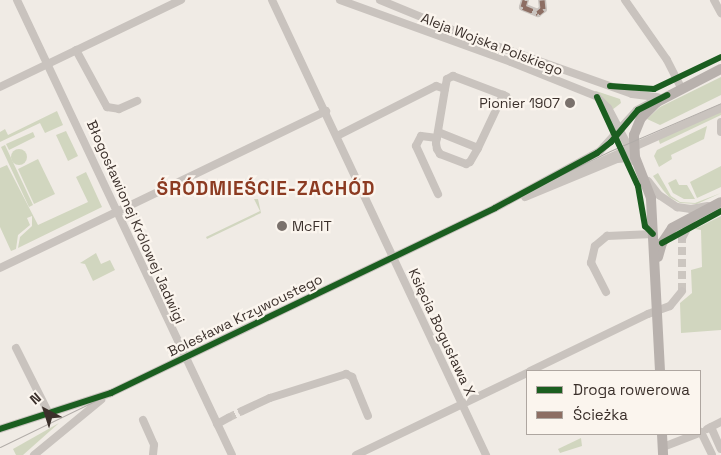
<!DOCTYPE html>
<html>
<head>
<meta charset="utf-8">
<style>
  body { margin:0 }
  #map { position:relative; width:721px; height:455px; overflow:hidden; background:#f0ebe5; font-family:"Space Grotesk",sans-serif }
  div>[style] { position:absolute }
  .green>* { inset:0; background:#d1d6bf }
  .round { border-radius:50% }
  .minor-tunnel>* { height:8px; margin-top:-4px; transform-origin:0; background:repeating-linear-gradient(90deg,#ccc6c0 0 8px,transparent 0 12px) }
  .minor>* { height:8px; margin:-4px; padding:0 4px; transform-origin:4px; border-radius:4px; background:#c9c3be }
  .major>* { height:10px; margin:-5px; padding:0 5px; transform-origin:5px; border-radius:5px; background:#b8b1ad }
  .tram>* { height:1px; margin:-0.5px; padding:0 0.5px; transform-origin:0.5px; border-radius:0.5px; background:#b1aca8 }
  .quiet>* { height:5px; margin-top:-2.5px; transform-origin:0; background:repeating-linear-gradient(90deg,#8d6e63 0 10px,transparent 0 15px) }
  .cycleway>* { height:6px; margin:-3px; padding:0 3px; transform-origin:3px; border-radius:3px; background:#1b5e20 }
  .dots>* { width:14px; height:14px; translate:-50% -50%; box-sizing:border-box; border:2px solid #fbf5ee; border-radius:50% }
  span { translate:-50% -50%; white-space:nowrap; text-align:center; line-height:1.15; -webkit-text-stroke:4.5px #fbf5ee; paint-order:stroke }
  .street-label { font-size:14px; color:#3b302b }
  .poi-label { font-size:14px; color:#3b302b }
  .right { translate:-100% -50%; text-align:right }
  .left { translate:0 -50%; text-align:left }
  .district-label { font-size:19px; color:#8c3b22; font-weight:700; letter-spacing:1px }
  .legend { position:absolute; left:526px; top:370px; width:175px; height:65px; box-sizing:border-box; background:#fbf5ee; border:1px solid #aea6a0; margin:0; padding:6px 9px; list-style:none; font-size:15px; color:#3b302b }
  .legend li { display:flex; align-items:center; gap:10px; height:25px }
  .legend b { width:25px; border:1px solid #aea6a0 }
  .north { position:absolute; left:20px; top:385px; width:50px; height:50px; -webkit-text-stroke:4px #fbf5ee; paint-order:stroke; rotate:320deg; font-size:14px; font-weight:700; line-height:20px; text-align:center; color:#3b302b }
  .north::after { content:''; display:block; margin:auto; width:18px; height:22px; background:#3b302b; clip-path:polygon(50% 0,100% 100%,50% 72%,0 100%) }
</style>
</head>
<body>
<div id="map">
  <div class="green">
    <i style="clip-path:polygon(721px 77px,721px 95px,660px 125px,647px 119px,660px 107px)"></i>
    <i style="clip-path:polygon(596px 91px,620px 99px,621px 103px,612px 110px,594px 92px)"></i>
    <i style="clip-path:polygon(721px 110px,721px 115px,660px 144px,658px 138px)"></i>
    <i style="clip-path:polygon(57px 111px,63px 125px,45px 133px,40px 123px,0 142px,0 132px,5px 129px,8px 135px)"></i>
    <i style="clip-path:polygon(707px 126px,704px 139px,671px 155px,672px 159px,659px 167px,654px 156px,657px 150px)"></i>
    <i style="clip-path:polygon(66px 131px,78px 156px,68px 161px,56px 135px)"></i>
    <i style="clip-path:polygon(33px 132px,35px 137px,9px 150px,6px 144px)"></i>
    <i style="clip-path:polygon(5px 145px,33px 205px,29px 207px,1px 147px)"></i>
    <i class="round" style="left:11px;top:149px;width:16px;height:16px"></i>
    <i style="clip-path:polygon(38px 159px,55px 194px,34px 204px,18px 169px)"></i>
    <i style="clip-path:polygon(7px 165px,38px 225px,88px 202px,76px 177px,86px 172px,102px 207px,18px 248px,20px 237px,32px 226px,32px 216px,27px 218px,30px 225px,18px 235px,16px 249px,11px 251px,0 227px,0 168px)"></i>
    <i style="clip-path:polygon(721px 166px,721px 187px,697px 198px,690px 182px)"></i>
    <i style="clip-path:polygon(658px 173px,671px 196px,680px 202px,695px 203px,721px 193px,697px 204px,680px 203px,669px 197px,663px 190px,653px 176px)"></i>
    <i style="clip-path:polygon(676px 179px,679px 185px,687px 185px,695px 199px,684px 199px,673px 193px,668px 183px)"></i>
    <i style="clip-path:polygon(254px 199px,258px 199px,261px 213px,207px 239px,206px 237px,260px 211px)"></i>
    <i style="clip-path:polygon(721px 216px,721px 330px,681px 333px,680px 303px,692px 293px,691px 270px,702px 267px,701px 230px,695px 229px)"></i>
    <i style="clip-path:polygon(96px 253px,101px 264px,110px 260px,115px 270px,93px 281px,85px 264px,80px 263px)"></i>
    <i style="clip-path:polygon(59px 423px,23px 455px,16px 455px,13px 449px)"></i>
    <i style="clip-path:polygon(581px 438px,582px 446px,560px 453px,558px 449px)"></i>
  </div>
  <div class="minor-tunnel">
    <i style="left:682px;top:291px;width:53px;rotate:-90deg"></i>
    <i style="left:228px;top:418px;width:16px;rotate:-27deg"></i>
  </div>
  <div class="minor">
    <i style="left:17px;top:0;width:503px;rotate:64.71deg"></i>
    <i style="left:272px;top:0;width:503px;rotate:64.81deg"></i>
    <i style="left:340px;top:0;width:182px;rotate:19.9deg"></i>
    <i style="left:511px;top:62px;width:92px;rotate:21.8deg"></i>
    <i style="left:596px;top:96px;width:17px;rotate:45deg"></i>
    <i style="left:608px;top:108px;width:55px;rotate:62deg"></i>
    <i style="left:380px;top:0;width:87px;rotate:22.4deg"></i>
    <i style="left:460px;top:33px;width:182px;rotate:19.5deg"></i>
    <i style="left:632px;top:94px;width:26px;rotate:7deg"></i>
    <i style="left:525px;top:0;width:7px;rotate:106deg"></i>
    <i style="left:523px;top:7px;width:16px;rotate:22deg"></i>
    <i style="left:538px;top:13px;width:6px;rotate:-39deg"></i>
    <i style="left:543px;top:9px;width:9px;rotate:-96deg"></i>
    <i style="left:625px;top:0;width:73px;rotate:55deg"></i>
    <i style="left:667px;top:60px;width:31px;rotate:63deg"></i>
    <i style="left:714px;top:0;width:15px;rotate:62deg"></i>
    <i style="left:76px;top:50px;width:65px;rotate:61.5deg"></i>
    <i style="left:107px;top:107px;width:12px;rotate:9deg"></i>
    <i style="left:119px;top:109px;width:20px;rotate:-24deg"></i>
    <i style="left:0;top:87px;width:201px;rotate:-25.7deg"></i>
    <i style="left:445px;top:89px;width:10px;rotate:-79deg"></i>
    <i style="left:447px;top:79px;width:7px;rotate:-27deg"></i>
    <i style="left:453px;top:76px;width:57px;rotate:20.7deg"></i>
    <i style="left:721px;top:122px;width:10px;rotate:90deg"></i>
    <i style="left:337px;top:136px;width:111px;rotate:-26.8deg"></i>
    <i style="left:436px;top:86px;width:9px;rotate:18deg"></i>
    <i style="left:445px;top:89px;width:55px;rotate:99.5deg"></i>
    <i style="left:436px;top:143px;width:6px;rotate:81deg"></i>
    <i style="left:437px;top:149px;width:6px;rotate:59deg"></i>
    <i style="left:440px;top:154px;width:28px;rotate:21deg"></i>
    <i style="left:466px;top:164px;width:4px;rotate:-27deg"></i>
    <i style="left:470px;top:162px;width:16px;rotate:-60deg"></i>
    <i style="left:478px;top:148px;width:43px;rotate:-158.2deg"></i>
    <i style="left:437px;top:138px;width:16px;rotate:-173deg"></i>
    <i style="left:421px;top:136px;width:11px;rotate:117deg"></i>
    <i style="left:416px;top:146px;width:53px;rotate:65.4deg"></i>
    <i style="left:478px;top:148px;width:59px;rotate:-64.7deg"></i>
    <i style="left:648px;top:181px;width:18px;rotate:52deg"></i>
    <i style="left:659px;top:195px;width:22px;rotate:34deg"></i>
    <i style="left:677px;top:207px;width:14px;rotate:8deg"></i>
    <i style="left:691px;top:209px;width:17px;rotate:-10deg"></i>
    <i style="left:555px;top:182px;width:182px;rotate:-24deg"></i>
    <i style="left:525px;top:197px;width:100px;rotate:-22.4deg"></i>
    <i style="left:617px;top:159px;width:11px;rotate:-5deg"></i>
    <i style="left:628px;top:158px;width:10px;rotate:29deg"></i>
    <i style="left:682px;top:238px;width:24px;rotate:-62deg"></i>
    <i style="left:0;top:268px;width:362px;rotate:-25.7deg"></i>
    <i style="left:606px;top:292px;width:33px;rotate:-117deg"></i>
    <i style="left:591px;top:263px;width:17px;rotate:-77deg"></i>
    <i style="left:595px;top:246px;width:16px;rotate:-40deg"></i>
    <i style="left:607px;top:236px;width:46px;rotate:-2.5deg"></i>
    <i style="left:16px;top:348px;width:72px;rotate:63.4deg"></i>
    <i style="left:530px;top:371px;width:131px;rotate:-25.8deg"></i>
    <i style="left:648px;top:314px;width:23px;rotate:-20deg"></i>
    <i style="left:670px;top:306px;width:19px;rotate:-51deg"></i>
    <i style="left:242px;top:411px;width:31px;rotate:-25deg"></i>
    <i style="left:270px;top:398px;width:80px;rotate:-17.5deg"></i>
    <i style="left:346px;top:374px;width:7px;rotate:27deg"></i>
    <i style="left:352px;top:377px;width:42px;rotate:67.7deg"></i>
    <i style="left:143px;top:420px;width:27px;rotate:66deg"></i>
    <i style="left:154px;top:445px;width:10px;rotate:96deg"></i>
    <i style="left:217px;top:424px;width:13px;rotate:-29deg"></i>
    <i style="left:711px;top:427px;width:24px;rotate:66deg"></i>
    <i style="left:0;top:429px;width:117px;rotate:-18deg"></i>
    <i style="left:111px;top:393px;width:426px;rotate:-25.7deg"></i>
    <i style="left:495px;top:208px;width:119px;rotate:-28.5deg"></i>
    <i style="left:600px;top:151px;width:55px;rotate:-47.9deg"></i>
    <i style="left:637px;top:110px;width:21px;rotate:-28deg"></i>
    <i style="left:707px;top:429px;width:16px;rotate:-27deg"></i>
    <i style="left:701px;top:432px;width:25px;rotate:64deg"></i>
    <i style="left:663px;top:447px;width:36px;rotate:-21deg"></i>
    <i style="left:34px;top:455px;width:87px;rotate:-39.4deg"></i>
    <i style="left:356px;top:455px;width:190px;rotate:-25.6deg"></i>
  </div>
  <div class="major">
    <i style="left:658px;top:257px;width:15px;rotate:-74deg"></i>
    <i style="left:662px;top:243px;width:18px;rotate:-56deg"></i>
    <i style="left:672px;top:228px;width:55px;rotate:-28deg"></i>
    <i style="left:660px;top:371px;width:173px;rotate:-93deg"></i>
    <i style="left:651px;top:198px;width:44px;rotate:-111.3deg"></i>
    <i style="left:635px;top:157px;width:22px;rotate:-93deg"></i>
    <i style="left:634px;top:135px;width:18px;rotate:-68deg"></i>
    <i style="left:641px;top:118px;width:23px;rotate:-45deg"></i>
    <i style="left:657px;top:102px;width:72px;rotate:-27.3deg"></i>
    <i style="left:662px;top:434px;width:21px;rotate:87deg"></i>
  </div>
  <div class="tram">
    <i style="left:0;top:447px;width:678px;rotate:-25.88deg"></i>
    <i style="left:610px;top:151px;width:121px;rotate:-23.4deg"></i>
  </div>
  <div class="quiet">
    <i style="left:525px;top:0;width:7px;rotate:106deg"></i>
    <i style="left:523px;top:7px;width:16px;rotate:22deg"></i>
    <i style="left:538px;top:13px;width:6px;rotate:-39deg"></i>
    <i style="left:543px;top:9px;width:9px;rotate:-96deg"></i>
  </div>
  <div class="cycleway">
    <i style="left:610px;top:86px;width:44px;rotate:3.9deg"></i>
    <i style="left:654px;top:89px;width:74px;rotate:-25.5deg"></i>
    <i style="left:597px;top:97px;width:98px;rotate:65.3deg"></i>
    <i style="left:638px;top:186px;width:41px;rotate:80.1deg"></i>
    <i style="left:645px;top:226px;width:11px;rotate:45deg"></i>
    <i style="left:662px;top:243px;width:67px;rotate:-28.5deg"></i>
    <i style="left:0;top:429px;width:117px;rotate:-18deg"></i>
    <i style="left:111px;top:393px;width:426px;rotate:-25.7deg"></i>
    <i style="left:495px;top:208px;width:116px;rotate:-28.3deg"></i>
    <i style="left:597px;top:153px;width:18px;rotate:-38deg"></i>
    <i style="left:611px;top:142px;width:42px;rotate:-49.8deg"></i>
    <i style="left:638px;top:110px;width:33px;rotate:-27deg"></i>
  </div>
  <div class="dots">
    <i style="left:570px;top:103px;background:#7a716c"></i>
    <i style="left:282px;top:226px;background:#7a716c"></i>
  </div>
  <div class="street-label">
    <span style="left:492px;top:44px;rotate:21deg">Aleja Wojska Polskiego</span>
    <span style="left:136px;top:222px;rotate:66deg">Błogosławionej Królowej Jadwigi</span>
    <span style="left:245px;top:315px;rotate:-26deg">Bolesława Krzywoustego</span>
    <span style="left:442px;top:332px;rotate:65deg">Księcia Bogusława X</span>
  </div>
  <div class="poi-label">
    <span class="right" style="left:560px;top:103px">Pionier 1907</span>
    <span class="left" style="left:292px;top:226px">McFIT</span>
  </div>
  <div class="district-label">
    <span style="left:266px;top:189px">ŚRÓDMIEŚCIE-ZACHÓD</span>
  </div>
  <ul class="legend">
  <li><b style="height:6px;background:#1b5e20"></b>Droga rowerowa</li>
  <li><b style="height:6px;background:#8d6e63"></b>Ścieżka</li>
  </ul>
  <div class="north">N</div>
</div>
</body>
</html>
